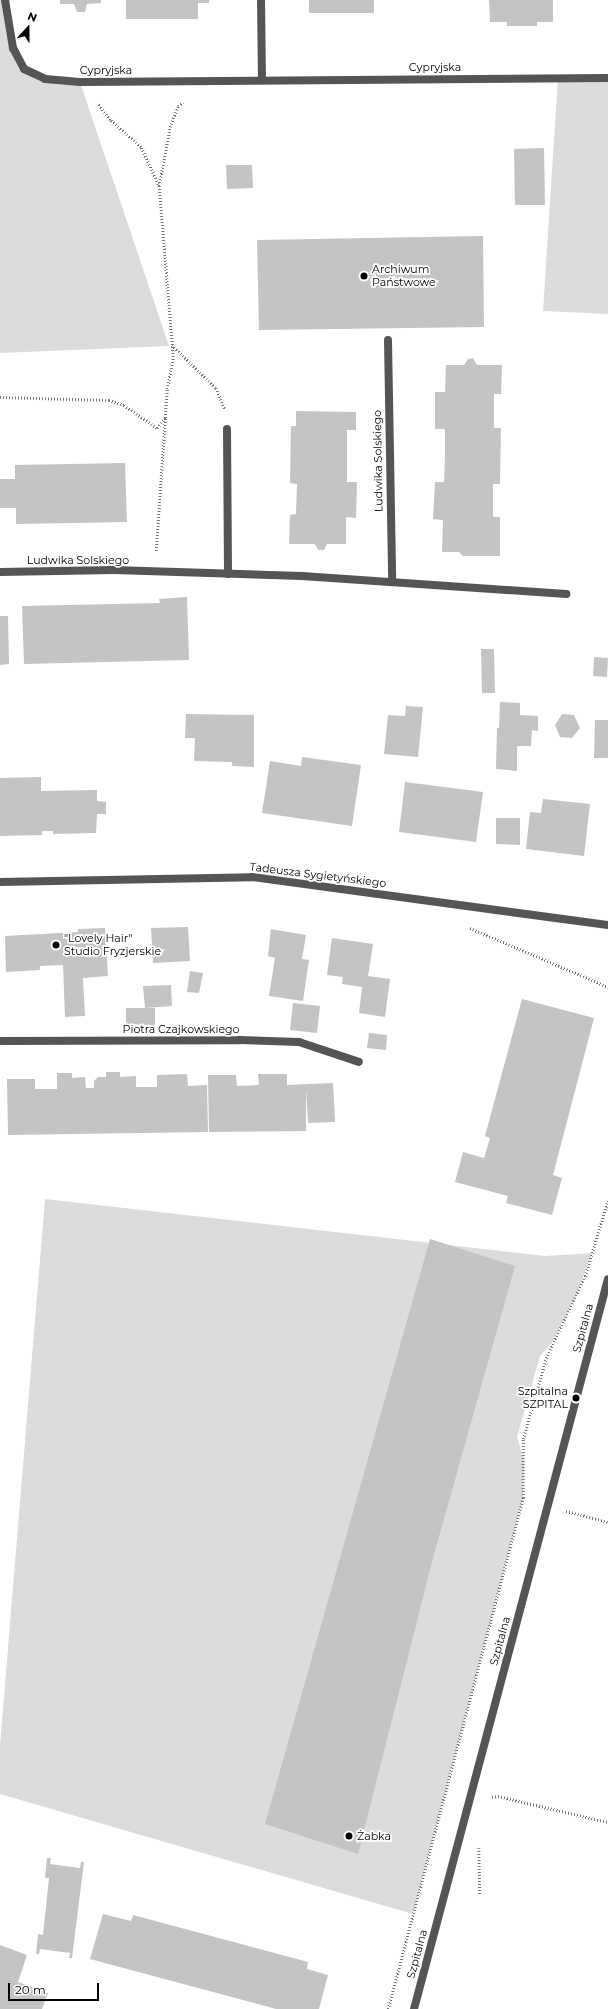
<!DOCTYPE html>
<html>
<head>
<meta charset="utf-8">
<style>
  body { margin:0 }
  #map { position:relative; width:608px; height:2009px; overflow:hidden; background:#fff; font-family:Montserrat,sans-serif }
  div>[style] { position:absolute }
  .green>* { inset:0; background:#dcdcdc }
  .building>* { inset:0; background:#c4c4c4 }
  .path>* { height:2.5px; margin-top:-1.25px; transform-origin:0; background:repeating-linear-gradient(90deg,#777 0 1px,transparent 0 3px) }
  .lane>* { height:8px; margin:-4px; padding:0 4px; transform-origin:4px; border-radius:4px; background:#555 }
  .street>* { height:8px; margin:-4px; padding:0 4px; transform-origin:4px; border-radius:4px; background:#555 }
  .dots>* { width:11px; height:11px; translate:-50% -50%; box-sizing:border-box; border:2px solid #fff; border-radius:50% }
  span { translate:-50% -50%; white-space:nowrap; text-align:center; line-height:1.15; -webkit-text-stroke:3.5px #fff; paint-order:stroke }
  .street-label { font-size:11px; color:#000 }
  .poi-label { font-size:11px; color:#000 }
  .left { translate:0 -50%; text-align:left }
  .right { translate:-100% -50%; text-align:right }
  .north { position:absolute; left:8px; top:8px; width:40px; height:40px; -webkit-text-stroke:3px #fff; paint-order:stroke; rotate:21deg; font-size:11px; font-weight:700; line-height:16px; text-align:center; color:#000 }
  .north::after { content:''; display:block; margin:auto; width:14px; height:18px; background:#000; clip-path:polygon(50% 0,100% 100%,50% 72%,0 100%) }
  .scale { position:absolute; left:8px; top:1983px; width:91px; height:18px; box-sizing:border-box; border:2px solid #000; border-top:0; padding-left:5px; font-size:12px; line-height:14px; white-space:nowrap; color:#000; -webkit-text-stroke:3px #fff; paint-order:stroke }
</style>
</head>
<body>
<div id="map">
  <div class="green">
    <i style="clip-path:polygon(0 0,5px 0,13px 48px,24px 69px,45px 79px,80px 82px,169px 346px,0 353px)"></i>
    <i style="clip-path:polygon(558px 78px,608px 78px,608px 314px,543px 311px)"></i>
    <i style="clip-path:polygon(45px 1199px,545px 1256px,592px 1253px,576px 1296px,553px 1341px,540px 1356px,517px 1437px,524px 1460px,523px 1498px,413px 1914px,0 1794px,0 1745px)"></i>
  </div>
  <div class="building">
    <i style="clip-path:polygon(60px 0,101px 0,101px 3px,87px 4px,85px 12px,77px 12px,74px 4px,60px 4px)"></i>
    <i style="clip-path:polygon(126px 0,209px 0,209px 3px,198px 3px,198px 19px,126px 19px)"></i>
    <i style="clip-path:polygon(309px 0,374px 0,374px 13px,309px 13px)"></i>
    <i style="clip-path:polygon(489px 0,553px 0,553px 22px,537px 22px,537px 26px,507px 26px,507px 22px,490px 22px)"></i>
    <i style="clip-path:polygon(544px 148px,545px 205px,515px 205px,514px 149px)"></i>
    <i style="clip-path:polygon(226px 165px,252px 165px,253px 188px,227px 189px)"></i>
    <i style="clip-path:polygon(483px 236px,484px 327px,259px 330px,257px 240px)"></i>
    <i style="clip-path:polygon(473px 358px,477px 365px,502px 365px,501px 394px,494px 394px,494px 428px,501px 428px,500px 484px,493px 484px,493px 517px,500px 517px,500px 556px,463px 556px,459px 552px,442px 552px,443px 520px,433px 519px,435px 482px,444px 482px,445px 455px,445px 429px,435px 429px,435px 392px,445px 392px,446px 365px,464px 365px,468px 359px)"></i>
    <i style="clip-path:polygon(296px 411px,356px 412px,356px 430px,347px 430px,347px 482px,357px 482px,356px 518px,346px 517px,346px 544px,327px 544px,324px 550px,318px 550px,315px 544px,289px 544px,290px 515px,296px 514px,297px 484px,290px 483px,291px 426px,296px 426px)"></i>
    <i style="clip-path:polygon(125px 463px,127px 522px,16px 524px,16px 508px,0 508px,0 479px,15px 479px,15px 465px)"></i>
    <i style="clip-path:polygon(187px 597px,189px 660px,24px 664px,22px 606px,160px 603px,159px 599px)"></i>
    <i style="clip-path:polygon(0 616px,8px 616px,9px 664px,0 665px)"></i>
    <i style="clip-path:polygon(481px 649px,494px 649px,495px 693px,482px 693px)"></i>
    <i style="clip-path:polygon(594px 657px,608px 658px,607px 677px,593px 676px)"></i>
    <i style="clip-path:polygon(500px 702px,520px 703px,520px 715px,538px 716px,538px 731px,532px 730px,531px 746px,517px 746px,517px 771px,496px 769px,497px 728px,499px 728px)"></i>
    <i style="clip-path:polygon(406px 706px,423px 707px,418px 757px,384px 754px,388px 715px,405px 716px)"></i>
    <i style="clip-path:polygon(186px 714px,254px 715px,254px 767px,232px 766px,232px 762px,194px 761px,195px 738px,185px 738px)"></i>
    <i style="clip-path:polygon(562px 714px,574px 715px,580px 728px,572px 738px,560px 737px,555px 725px)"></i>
    <i style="clip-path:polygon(595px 720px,608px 720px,608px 758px,594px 758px)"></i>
    <i style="clip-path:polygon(302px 757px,361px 765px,352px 826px,262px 813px,270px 761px,301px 766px)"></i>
    <i style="clip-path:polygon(41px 777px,41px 791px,97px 790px,97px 801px,106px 802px,106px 814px,97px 814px,96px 833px,53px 834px,53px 831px,42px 831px,42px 835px,0 836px,0 778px)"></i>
    <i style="clip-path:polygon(405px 782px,483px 792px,476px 842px,399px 832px)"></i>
    <i style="clip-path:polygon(543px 799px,590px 804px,584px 856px,526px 849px,530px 812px,541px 813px)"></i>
    <i style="clip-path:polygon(496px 818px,520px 818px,520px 845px,496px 844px)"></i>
    <i style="clip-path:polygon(188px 927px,190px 961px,153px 963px,151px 928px)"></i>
    <i style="clip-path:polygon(105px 928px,108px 976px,83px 978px,85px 1016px,65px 1017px,63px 965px,40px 966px,40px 970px,6px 972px,5px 936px,78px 932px,78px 929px)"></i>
    <i style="clip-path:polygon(271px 929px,306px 935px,302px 959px,309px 960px,303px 1001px,269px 996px,275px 958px,268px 956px)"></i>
    <i style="clip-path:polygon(332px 938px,373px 944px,368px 976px,390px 979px,385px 1017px,359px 1013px,362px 987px,342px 984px,343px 977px,327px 975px)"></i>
    <i style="clip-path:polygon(190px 971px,203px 973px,199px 993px,187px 992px)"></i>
    <i style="clip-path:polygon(171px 985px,172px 1006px,145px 1008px,143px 986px)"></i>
    <i style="clip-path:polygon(522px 999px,594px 1018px,553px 1175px,562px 1178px,552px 1215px,506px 1203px,508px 1196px,455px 1182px,463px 1152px,484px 1158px,490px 1138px,485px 1136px)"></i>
    <i style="clip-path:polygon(293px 1003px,320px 1006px,317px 1033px,290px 1030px)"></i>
    <i style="clip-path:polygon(126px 1008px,155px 1008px,155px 1025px,126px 1024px)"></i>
    <i style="clip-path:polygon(369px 1033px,387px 1035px,386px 1050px,367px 1048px)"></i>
    <i style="clip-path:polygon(106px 1072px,120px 1072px,120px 1077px,136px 1076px,136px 1087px,157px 1087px,157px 1075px,187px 1074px,188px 1086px,207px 1085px,208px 1132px,8px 1135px,7px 1079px,35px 1079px,35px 1089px,57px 1089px,57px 1073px,72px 1073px,72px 1078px,85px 1077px,86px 1088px,94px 1088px,94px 1081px,98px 1077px,106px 1077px)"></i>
    <i style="clip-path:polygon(258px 1074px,287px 1074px,287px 1085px,333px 1083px,335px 1122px,308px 1123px,306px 1089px,306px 1131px,209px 1132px,208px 1075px,236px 1075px,237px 1086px,259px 1085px)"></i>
    <i style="clip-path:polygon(430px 1239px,515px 1266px,433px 1558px,358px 1854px,265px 1824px)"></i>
    <i style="clip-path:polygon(47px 1858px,51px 1858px,50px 1864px,80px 1868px,81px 1862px,84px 1862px,72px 1958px,69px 1958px,70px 1953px,40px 1949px,39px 1954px,36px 1954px,38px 1934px,43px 1935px,49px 1878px,45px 1878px)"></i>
    <i style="clip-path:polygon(103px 1914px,131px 1921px,133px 1915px,308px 1962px,307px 1969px,328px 1975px,319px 2009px,276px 2009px,90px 1959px)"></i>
    <i style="clip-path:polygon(0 1945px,27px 1955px,18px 1982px,48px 1993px,42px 2009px,0 2009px)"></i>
  </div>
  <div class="path">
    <i style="left:159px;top:186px;width:60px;rotate:-79.4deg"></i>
    <i style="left:170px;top:127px;width:22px;rotate:-69deg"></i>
    <i style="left:178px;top:106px;width:6px;rotate:-39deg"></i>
    <i style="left:172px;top:345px;width:62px;rotate:44.3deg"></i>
    <i style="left:216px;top:388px;width:23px;rotate:67deg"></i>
    <i style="left:0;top:397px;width:109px;rotate:1.6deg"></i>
    <i style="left:109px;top:400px;width:16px;rotate:18deg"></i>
    <i style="left:124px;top:405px;width:40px;rotate:34.9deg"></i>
    <i style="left:157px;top:428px;width:13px;rotate:-51deg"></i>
    <i style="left:165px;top:418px;width:29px;rotate:-86deg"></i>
    <i style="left:167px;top:389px;width:33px;rotate:-79deg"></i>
    <i style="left:173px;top:357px;width:171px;rotate:-94.7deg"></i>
    <i style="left:159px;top:187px;width:44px;rotate:-114.2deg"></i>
    <i style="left:141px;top:147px;width:41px;rotate:-138.9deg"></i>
    <i style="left:110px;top:120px;width:21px;rotate:-127deg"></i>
    <i style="left:156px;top:551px;width:133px;rotate:-86.1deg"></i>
    <i style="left:470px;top:928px;width:150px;rotate:23.1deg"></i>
    <i style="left:566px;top:1511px;width:43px;rotate:14.7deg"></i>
    <i style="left:492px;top:1797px;width:6px;rotate:-9deg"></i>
    <i style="left:498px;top:1796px;width:113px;rotate:13.3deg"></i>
    <i style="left:479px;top:1848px;width:47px;rotate:88.8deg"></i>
    <i style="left:388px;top:2009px;width:529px;rotate:-75.2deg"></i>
    <i style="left:523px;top:1498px;width:59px;rotate:-90deg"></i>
    <i style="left:523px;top:1439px;width:84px;rotate:-74.1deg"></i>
    <i style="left:546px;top:1358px;width:91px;rotate:-64.6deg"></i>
    <i style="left:585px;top:1276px;width:79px;rotate:-73.2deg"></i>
  </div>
  <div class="lane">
    <i style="left:227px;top:429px;width:145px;rotate:89.6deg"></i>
  </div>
  <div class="street">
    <i style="left:5px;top:0;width:49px;rotate:80.5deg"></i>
    <i style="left:13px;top:48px;width:24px;rotate:62deg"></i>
    <i style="left:24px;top:69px;width:23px;rotate:25deg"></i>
    <i style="left:45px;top:79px;width:35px;rotate:5deg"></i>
    <i style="left:80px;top:82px;width:528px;rotate:-0.43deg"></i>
    <i style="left:261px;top:0;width:79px;rotate:89.3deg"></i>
    <i style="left:388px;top:340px;width:241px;rotate:89deg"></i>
    <i style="left:0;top:572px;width:114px;rotate:-1deg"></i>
    <i style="left:114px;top:570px;width:188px;rotate:1.8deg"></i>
    <i style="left:302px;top:576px;width:265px;rotate:3.9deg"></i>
    <i style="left:0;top:882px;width:252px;rotate:-1.1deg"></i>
    <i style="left:252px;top:877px;width:359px;rotate:7.7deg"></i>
    <i style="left:0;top:1041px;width:240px;rotate:-0.2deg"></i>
    <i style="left:240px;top:1040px;width:59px;rotate:1.9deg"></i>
    <i style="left:299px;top:1042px;width:63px;rotate:18.4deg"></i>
    <i style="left:414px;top:2009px;width:755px;rotate:-75.12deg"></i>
  </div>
  <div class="dots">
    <i style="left:364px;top:276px;background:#000"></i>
    <i style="left:56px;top:945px;background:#000"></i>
    <i style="left:576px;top:1398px;background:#000"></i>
    <i style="left:349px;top:1836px;background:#000"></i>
  </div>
  <div class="street-label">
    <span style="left:435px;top:67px">Cypryjska</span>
    <span style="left:106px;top:70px">Cypryjska</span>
    <span style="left:378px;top:461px;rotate:-91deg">Ludwika Solskiego</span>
    <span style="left:78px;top:560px">Ludwika Solskiego</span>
    <span style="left:318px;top:875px;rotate:7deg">Tadeusza Sygietyńskiego</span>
    <span style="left:181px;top:1029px">Piotra Czajkowskiego</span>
    <span style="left:583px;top:1328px;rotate:-75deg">Szpitalna</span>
    <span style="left:500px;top:1641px;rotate:-75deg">Szpitalna</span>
    <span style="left:417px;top:1954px;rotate:-75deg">Szpitalna</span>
  </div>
  <div class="poi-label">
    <span class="left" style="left:372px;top:276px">Archiwum<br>Państwowe</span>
    <span class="left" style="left:64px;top:945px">"Lovely Hair"<br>Studio Fryzjerskie</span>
    <span class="right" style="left:568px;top:1398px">Szpitalna<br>SZPITAL</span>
    <span class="left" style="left:357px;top:1836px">Żabka</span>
  </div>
  <div class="north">N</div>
  <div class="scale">20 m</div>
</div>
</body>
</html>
